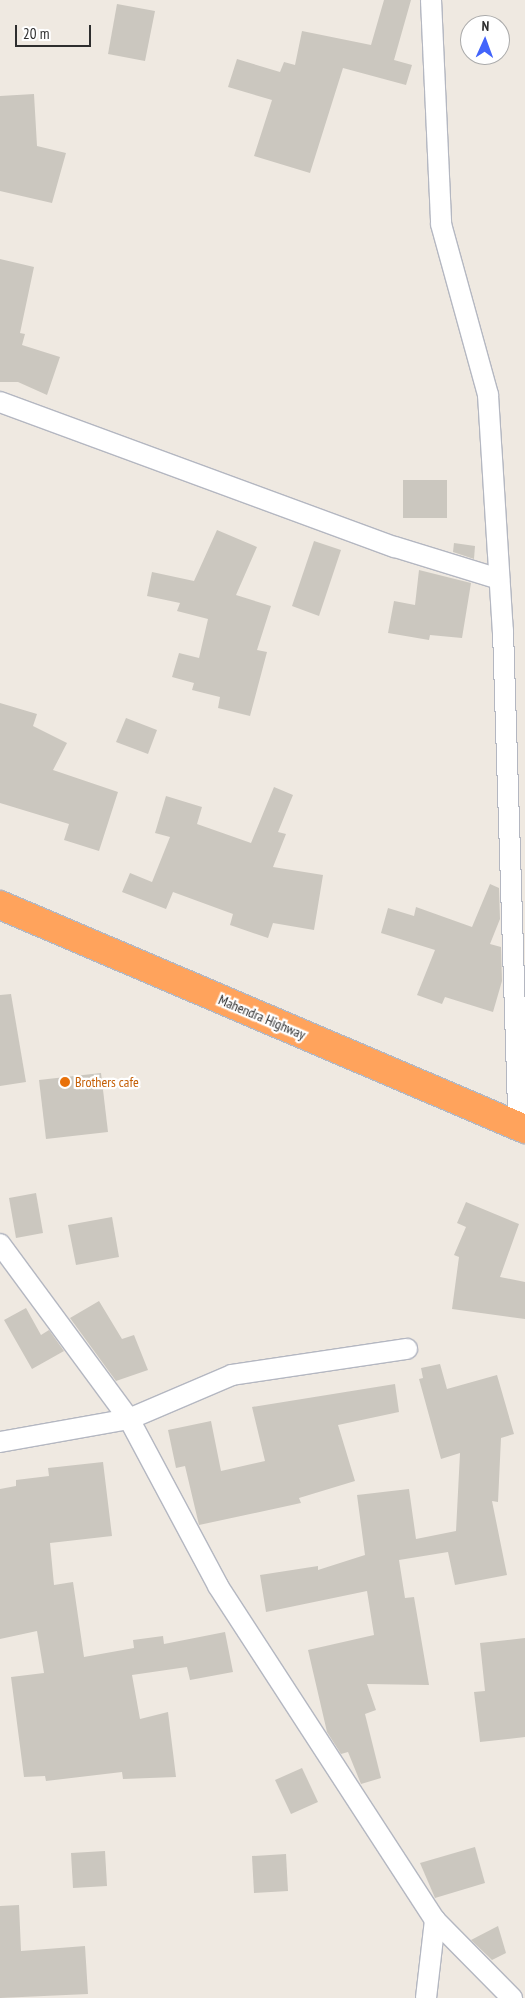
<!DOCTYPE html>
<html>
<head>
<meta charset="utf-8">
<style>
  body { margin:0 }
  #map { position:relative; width:525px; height:1998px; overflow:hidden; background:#efe9e1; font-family:"PT Sans Narrow",sans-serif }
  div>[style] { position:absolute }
  .building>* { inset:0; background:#cbc7bf }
  .roads { filter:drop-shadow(1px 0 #b4b7c1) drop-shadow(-1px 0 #b4b7c1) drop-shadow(0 1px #b4b7c1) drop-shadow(0 -1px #b4b7c1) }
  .street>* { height:20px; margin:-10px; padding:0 10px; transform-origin:10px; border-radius:10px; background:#fff }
  .highway>* { height:28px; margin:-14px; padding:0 14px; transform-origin:14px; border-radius:14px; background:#ffa35c }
  .dots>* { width:14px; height:14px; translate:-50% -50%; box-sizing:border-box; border:2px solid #fff; border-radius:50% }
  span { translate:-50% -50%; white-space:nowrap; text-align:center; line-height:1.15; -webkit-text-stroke:4.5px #fff; paint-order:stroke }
  .street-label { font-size:14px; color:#2e2e2e }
  .food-label { font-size:14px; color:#c56008 }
  .left { translate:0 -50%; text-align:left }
  .north { position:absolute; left:460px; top:15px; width:50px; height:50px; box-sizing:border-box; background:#fff; border:1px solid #ababab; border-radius:50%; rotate:2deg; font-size:14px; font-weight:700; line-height:20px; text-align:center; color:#2e2e2e }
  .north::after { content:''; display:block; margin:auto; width:18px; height:22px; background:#4264fb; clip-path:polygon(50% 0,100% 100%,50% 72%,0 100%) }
  .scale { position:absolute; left:15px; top:25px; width:76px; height:22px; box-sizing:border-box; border:2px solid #2e2e2e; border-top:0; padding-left:6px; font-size:15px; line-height:18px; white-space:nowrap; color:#2e2e2e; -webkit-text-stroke:4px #fff; paint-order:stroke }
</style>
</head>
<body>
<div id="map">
  <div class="building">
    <i style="clip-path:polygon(384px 0,411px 0,394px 60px,412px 65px,406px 85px,343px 68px,310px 173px,254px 156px,272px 100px,228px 87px,237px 59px,280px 72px,284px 62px,295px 65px,302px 31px,371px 45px)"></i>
    <i style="clip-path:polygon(117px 4px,155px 11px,145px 61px,108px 54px)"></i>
    <i style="clip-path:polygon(34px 94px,37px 146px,66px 153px,52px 203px,0 191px,0 96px)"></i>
    <i style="clip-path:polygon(0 259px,34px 267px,20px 333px,25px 334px,22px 345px,60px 357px,47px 395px,18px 382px,0 382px)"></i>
    <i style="clip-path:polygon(403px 480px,447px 480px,447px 518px,403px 518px)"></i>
    <i style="clip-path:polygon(217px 530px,257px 547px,236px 595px,271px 606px,257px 650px,267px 652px,250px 716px,218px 708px,220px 697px,192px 690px,194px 683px,172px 677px,179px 653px,199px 658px,208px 619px,177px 611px,180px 603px,147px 596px,152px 572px,194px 581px)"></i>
    <i style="clip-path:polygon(314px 541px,341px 550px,319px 616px,292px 606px)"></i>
    <i style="clip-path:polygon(454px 543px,475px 546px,474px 559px,453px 552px)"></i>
    <i style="clip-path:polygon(419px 570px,471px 583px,462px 638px,430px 635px,429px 640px,388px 633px,394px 601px,415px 605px)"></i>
    <i style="clip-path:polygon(0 703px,37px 714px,33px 726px,67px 743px,53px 770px,118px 792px,99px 851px,64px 840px,69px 824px,0 803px)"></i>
    <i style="clip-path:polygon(126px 718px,157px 730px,148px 754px,116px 742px)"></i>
    <i style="clip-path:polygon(274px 787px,293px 795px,278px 832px,286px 834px,273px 867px,323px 875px,314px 930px,273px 923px,268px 938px,230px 925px,233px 914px,173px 892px,166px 909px,122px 892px,130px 873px,152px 882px,170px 837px,155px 833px,166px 796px,202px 807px,197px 824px,251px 843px)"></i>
    <i style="clip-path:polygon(490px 884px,499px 888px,500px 919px,490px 944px,501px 947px,502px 981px,493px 1012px,445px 997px,442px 1004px,417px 995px,435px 950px,381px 933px,388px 908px,414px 916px,416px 907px,472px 927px)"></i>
    <i style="clip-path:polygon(11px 994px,26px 1082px,0 1086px,0 995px)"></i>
    <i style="clip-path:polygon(101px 1073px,108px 1132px,46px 1139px,39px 1080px)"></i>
    <i style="clip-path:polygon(36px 1193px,43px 1233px,16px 1238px,9px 1198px)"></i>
    <i style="clip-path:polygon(466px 1202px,519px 1224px,500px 1277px,525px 1282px,525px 1319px,452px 1309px,459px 1257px,454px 1255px,466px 1227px,457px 1223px)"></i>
    <i style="clip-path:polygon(112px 1217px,119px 1257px,76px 1265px,68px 1225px)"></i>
    <i style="clip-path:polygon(99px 1301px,122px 1339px,134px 1335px,148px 1370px,116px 1381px,70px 1318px)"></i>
    <i style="clip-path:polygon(26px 1308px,41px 1335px,49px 1330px,64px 1351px,32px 1369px,4px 1320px)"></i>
    <i style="clip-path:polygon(440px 1364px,447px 1389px,497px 1375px,514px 1434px,501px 1438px,498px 1502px,492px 1501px,507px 1575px,455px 1585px,448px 1552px,399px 1560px,405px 1598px,414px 1597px,429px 1685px,367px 1684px,376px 1710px,365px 1714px,381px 1778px,361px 1784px,348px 1752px,341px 1754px,327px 1732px,308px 1650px,374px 1635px,367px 1591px,266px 1612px,260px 1575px,318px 1566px,318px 1570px,365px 1555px,357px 1495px,409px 1489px,416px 1539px,456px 1531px,460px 1453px,441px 1459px,419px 1379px,423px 1378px,421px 1368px)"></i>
    <i style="clip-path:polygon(395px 1384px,399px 1412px,338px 1425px,355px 1481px,299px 1498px,301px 1503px,199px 1525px,185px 1466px,176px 1468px,168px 1430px,211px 1421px,221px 1471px,265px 1461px,252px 1407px)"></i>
    <i style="clip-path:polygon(103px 1462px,112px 1536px,50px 1543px,54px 1585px,73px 1582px,84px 1657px,134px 1648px,133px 1640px,163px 1636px,164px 1644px,225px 1632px,233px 1672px,190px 1680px,187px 1667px,132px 1675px,140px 1719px,168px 1712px,176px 1777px,123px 1779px,122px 1772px,46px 1781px,45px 1776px,24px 1777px,11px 1677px,44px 1673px,37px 1631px,0 1639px,0 1489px,16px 1486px,16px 1480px,49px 1476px,48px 1468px)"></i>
    <i style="clip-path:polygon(525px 1638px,525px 1737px,480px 1742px,474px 1692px,485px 1691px,480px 1643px)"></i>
    <i style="clip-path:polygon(302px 1768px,318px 1802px,291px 1814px,275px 1780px)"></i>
    <i style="clip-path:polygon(475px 1847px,485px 1883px,435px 1898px,420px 1863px)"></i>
    <i style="clip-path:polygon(105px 1851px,107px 1886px,73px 1888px,71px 1853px)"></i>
    <i style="clip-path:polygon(286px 1854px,288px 1891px,254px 1893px,252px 1856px)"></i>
    <i style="clip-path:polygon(19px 1905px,21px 1951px,85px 1946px,88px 1994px,0 1998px,0 1906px)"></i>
    <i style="clip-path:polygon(498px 1926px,506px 1953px,492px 1960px,471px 1940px)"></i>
  </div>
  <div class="roads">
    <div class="street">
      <i style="left:431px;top:0;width:224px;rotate:87.4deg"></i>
      <i style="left:441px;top:224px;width:177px;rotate:74.6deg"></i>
      <i style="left:488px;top:395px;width:236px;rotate:86.4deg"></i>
      <i style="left:503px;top:631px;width:496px;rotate:88.2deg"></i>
      <i style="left:0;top:402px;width:421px;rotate:20.2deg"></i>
      <i style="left:395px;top:547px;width:109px;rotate:17.1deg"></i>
      <i style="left:0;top:1244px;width:217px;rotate:53.6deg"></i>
      <i style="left:129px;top:1419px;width:189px;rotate:61.9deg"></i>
      <i style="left:218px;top:1586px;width:398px;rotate:57deg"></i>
      <i style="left:435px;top:1920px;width:110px;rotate:45.4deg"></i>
      <i style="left:0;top:1442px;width:131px;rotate:-10.1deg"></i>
      <i style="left:129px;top:1419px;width:112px;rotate:-23.1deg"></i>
      <i style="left:232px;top:1375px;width:177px;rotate:-8.5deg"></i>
      <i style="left:426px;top:1998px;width:79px;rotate:-83.4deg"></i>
    </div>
    <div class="highway">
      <i style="left:0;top:905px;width:571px;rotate:23.11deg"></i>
    </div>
  </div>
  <div class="dots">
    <i style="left:65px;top:1082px;background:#e8710a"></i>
  </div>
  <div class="street-label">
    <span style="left:262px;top:1017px;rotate:23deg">Mahendra Highway</span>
  </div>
  <div class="food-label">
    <span class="left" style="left:75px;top:1082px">Brothers cafe</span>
  </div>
  <div class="north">N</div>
  <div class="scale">20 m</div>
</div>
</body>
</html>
